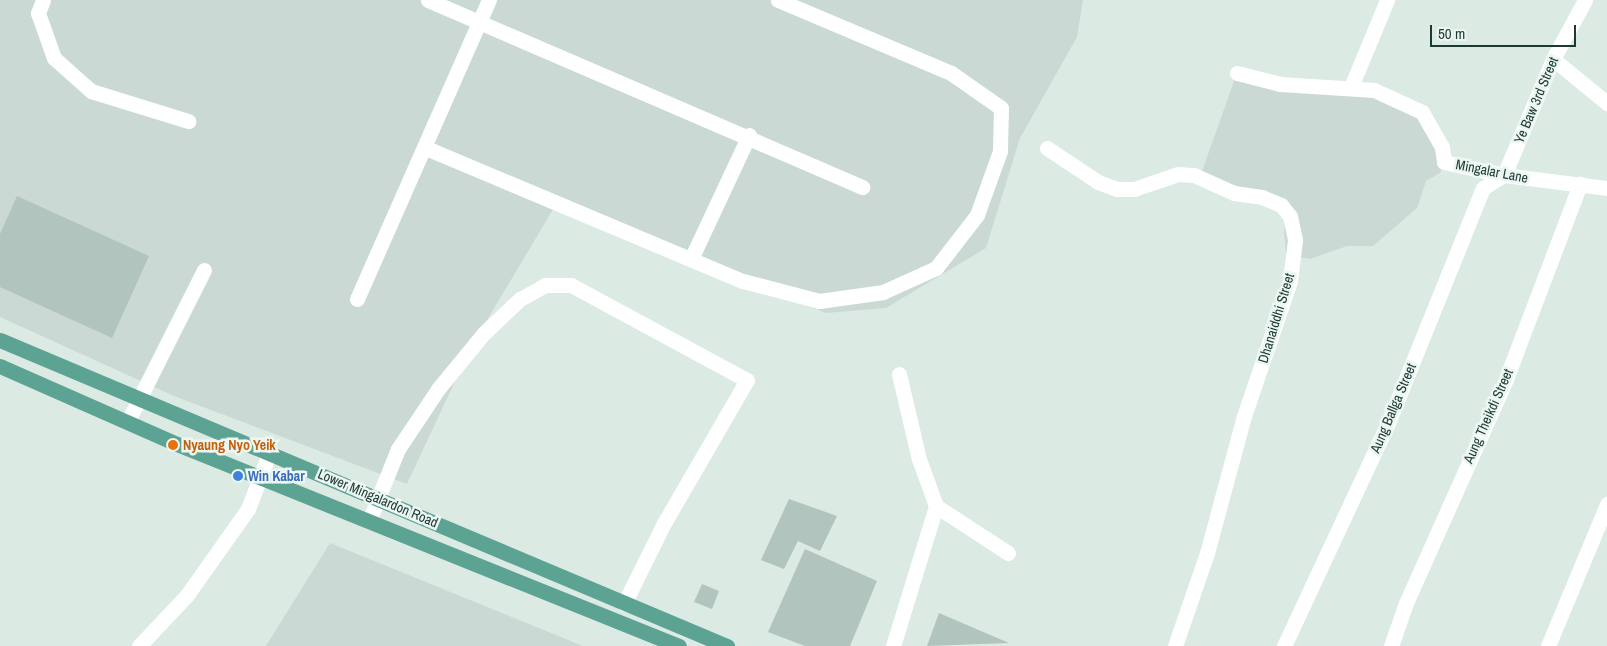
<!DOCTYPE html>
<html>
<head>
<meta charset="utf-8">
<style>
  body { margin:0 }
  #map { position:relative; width:1607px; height:646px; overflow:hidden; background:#dceae4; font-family:"Archivo Narrow",sans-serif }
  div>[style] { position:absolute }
  .built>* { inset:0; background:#cad9d3 }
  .building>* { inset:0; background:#b1c4bd }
  .minor>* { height:15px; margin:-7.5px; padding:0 7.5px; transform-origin:7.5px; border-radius:7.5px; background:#fff }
  .major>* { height:15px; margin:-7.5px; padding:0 7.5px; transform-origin:7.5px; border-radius:7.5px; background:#5da394 }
  .dots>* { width:14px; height:14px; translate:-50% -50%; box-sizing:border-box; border:2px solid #ecf6f2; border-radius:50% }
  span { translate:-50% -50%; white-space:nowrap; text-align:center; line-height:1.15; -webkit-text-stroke:5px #ecf6f2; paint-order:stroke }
  .street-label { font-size:14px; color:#1d3933 }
  .food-label { font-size:14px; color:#c56008; font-weight:700 }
  .left { translate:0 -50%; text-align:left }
  .shop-label { font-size:14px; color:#366cbe; font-weight:700 }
  .scale { position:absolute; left:1430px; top:25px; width:146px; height:22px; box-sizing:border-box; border:2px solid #1d3933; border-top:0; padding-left:6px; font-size:15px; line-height:18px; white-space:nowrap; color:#1d3933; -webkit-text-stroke:4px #ecf6f2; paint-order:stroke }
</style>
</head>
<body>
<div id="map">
  <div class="built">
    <i style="clip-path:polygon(0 0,1083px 0,1077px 37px,1020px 138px,986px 248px,886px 308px,826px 313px,558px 201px,471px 347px,407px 484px,174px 396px,0 317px)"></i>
    <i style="clip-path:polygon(1237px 73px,1351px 87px,1415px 108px,1444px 162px,1440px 173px,1426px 181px,1417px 208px,1373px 246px,1347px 246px,1310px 259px,1286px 254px,1284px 232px,1287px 206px,1201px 174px)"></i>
    <i style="clip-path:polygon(330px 543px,583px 646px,266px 646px)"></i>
  </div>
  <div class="building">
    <i style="clip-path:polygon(17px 196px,149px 256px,112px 338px,0 287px,0 234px)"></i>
    <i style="clip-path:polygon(789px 499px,837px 516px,820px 551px,798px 541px,784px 569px,761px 560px)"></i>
    <i style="clip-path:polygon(805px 549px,877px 581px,850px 646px,805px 646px,768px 632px)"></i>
    <i style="clip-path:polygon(702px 584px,719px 591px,712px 609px,694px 602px)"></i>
    <i style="clip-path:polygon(939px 613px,1009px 643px,927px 646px)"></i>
  </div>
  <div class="minor">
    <i style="left:43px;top:0;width:14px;rotate:111deg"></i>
    <i style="left:38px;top:13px;width:48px;rotate:70.4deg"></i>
    <i style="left:54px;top:58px;width:50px;rotate:41.7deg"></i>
    <i style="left:91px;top:91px;width:102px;rotate:17.2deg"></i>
    <i style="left:428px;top:0;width:473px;rotate:23.3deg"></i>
    <i style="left:1553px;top:59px;width:70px;rotate:39.2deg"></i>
    <i style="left:1237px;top:73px;width:44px;rotate:14.3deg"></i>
    <i style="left:1280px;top:84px;width:94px;rotate:3.7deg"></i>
    <i style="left:1374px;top:90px;width:53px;rotate:24.6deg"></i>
    <i style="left:1422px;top:112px;width:40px;rotate:60.3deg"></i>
    <i style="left:1442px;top:147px;width:15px;rotate:82deg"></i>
    <i style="left:1444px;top:162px;width:61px;rotate:12.2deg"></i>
    <i style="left:1504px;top:175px;width:104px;rotate:7.2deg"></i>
    <i style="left:1351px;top:87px;width:94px;rotate:-67.5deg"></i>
    <i style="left:426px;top:148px;width:344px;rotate:22.8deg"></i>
    <i style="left:743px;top:281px;width:79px;rotate:14.7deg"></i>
    <i style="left:819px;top:301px;width:65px;rotate:-8deg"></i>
    <i style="left:883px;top:292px;width:58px;rotate:-24.4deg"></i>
    <i style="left:936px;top:268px;width:67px;rotate:-52.3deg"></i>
    <i style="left:977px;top:215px;width:68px;rotate:-70.2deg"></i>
    <i style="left:1000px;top:151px;width:43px;rotate:-88.7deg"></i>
    <i style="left:1001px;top:108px;width:61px;rotate:-145deg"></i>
    <i style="left:951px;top:73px;width:188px;rotate:-157.1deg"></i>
    <i style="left:1047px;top:148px;width:61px;rotate:33.7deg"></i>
    <i style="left:1098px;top:182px;width:20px;rotate:20deg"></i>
    <i style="left:1117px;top:189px;width:17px"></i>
    <i style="left:1134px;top:189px;width:46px;rotate:-18.8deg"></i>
    <i style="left:1178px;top:174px;width:16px;rotate:4deg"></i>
    <i style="left:1194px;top:175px;width:44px;rotate:24.2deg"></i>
    <i style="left:1234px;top:193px;width:28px;rotate:8deg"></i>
    <i style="left:1262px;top:197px;width:21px;rotate:23deg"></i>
    <i style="left:1281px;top:205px;width:14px;rotate:51deg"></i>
    <i style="left:1290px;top:216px;width:25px;rotate:78deg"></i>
    <i style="left:1295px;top:240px;width:41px;rotate:97deg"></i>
    <i style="left:1290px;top:281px;width:143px;rotate:108.8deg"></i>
    <i style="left:1244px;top:416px;width:142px;rotate:105.1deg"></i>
    <i style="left:1207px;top:553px;width:98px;rotate:109deg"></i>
    <i style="left:691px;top:259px;width:137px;rotate:-64.9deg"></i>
    <i style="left:357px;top:299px;width:327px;rotate:-66.2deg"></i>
    <i style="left:899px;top:374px;width:87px;rotate:76.8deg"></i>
    <i style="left:919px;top:459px;width:50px;rotate:70.1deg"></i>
    <i style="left:936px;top:506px;width:86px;rotate:33.1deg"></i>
    <i style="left:128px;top:421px;width:169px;rotate:-63.3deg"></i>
    <i style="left:369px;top:521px;width:78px;rotate:-68.1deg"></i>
    <i style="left:398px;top:449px;width:72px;rotate:-56.3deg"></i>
    <i style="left:438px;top:389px;width:72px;rotate:-50.6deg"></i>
    <i style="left:484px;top:333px;width:50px;rotate:-43.4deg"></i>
    <i style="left:520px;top:299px;width:29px;rotate:-29deg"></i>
    <i style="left:545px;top:285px;width:26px"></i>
    <i style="left:571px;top:285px;width:200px;rotate:28.4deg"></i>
    <i style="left:747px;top:380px;width:165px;rotate:120.1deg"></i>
    <i style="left:664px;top:523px;width:90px;rotate:116.3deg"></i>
    <i style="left:139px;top:646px;width:70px;rotate:-46.7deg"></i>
    <i style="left:187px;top:595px;width:105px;rotate:-54.7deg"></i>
    <i style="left:248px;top:509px;width:62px;rotate:-69.2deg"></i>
    <i style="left:893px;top:646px;width:146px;rotate:-72.9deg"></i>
    <i style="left:1284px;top:646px;width:246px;rotate:-65deg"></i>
    <i style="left:1388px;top:423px;width:253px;rotate:-68deg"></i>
    <i style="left:1483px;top:188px;width:25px;rotate:-32deg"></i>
    <i style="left:1504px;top:175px;width:126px;rotate:-67.1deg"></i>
    <i style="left:1553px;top:59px;width:67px;rotate:-61.5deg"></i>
    <i style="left:1391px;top:646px;width:46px;rotate:-70.8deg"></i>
    <i style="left:1406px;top:603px;width:245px;rotate:-65.9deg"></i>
    <i style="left:1506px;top:379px;width:209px;rotate:-69.2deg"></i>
    <i style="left:1548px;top:646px;width:154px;rotate:-67.4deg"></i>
  </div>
  <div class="major">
    <i style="left:0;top:340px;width:789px;rotate:22.83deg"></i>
    <i style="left:0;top:366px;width:193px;rotate:23.8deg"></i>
    <i style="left:177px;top:444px;width:541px;rotate:21.92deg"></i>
  </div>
  <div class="dots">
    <i style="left:173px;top:445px;background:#e8710a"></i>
    <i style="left:238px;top:476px;background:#3f7fe0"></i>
  </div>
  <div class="street-label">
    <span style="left:1536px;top:100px;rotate:-67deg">Ye Baw 3rd Street</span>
    <span style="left:1492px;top:171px;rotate:11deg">Mingalar Lane</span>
    <span style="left:1276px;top:318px;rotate:-73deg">Dhanaiddhi Street</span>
    <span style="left:1393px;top:408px;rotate:-67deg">Aung Ballga Street</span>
    <span style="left:1488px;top:416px;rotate:-66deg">Aung Theikdi Street</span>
    <span style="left:378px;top:498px;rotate:23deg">Lower Mingalardon Road</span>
  </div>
  <div class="food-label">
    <span class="left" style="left:183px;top:445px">Nyaung Nyo Yeik</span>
  </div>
  <div class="shop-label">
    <span class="left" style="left:248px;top:476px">Win Kabar</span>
  </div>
  <div class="scale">50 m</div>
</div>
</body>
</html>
